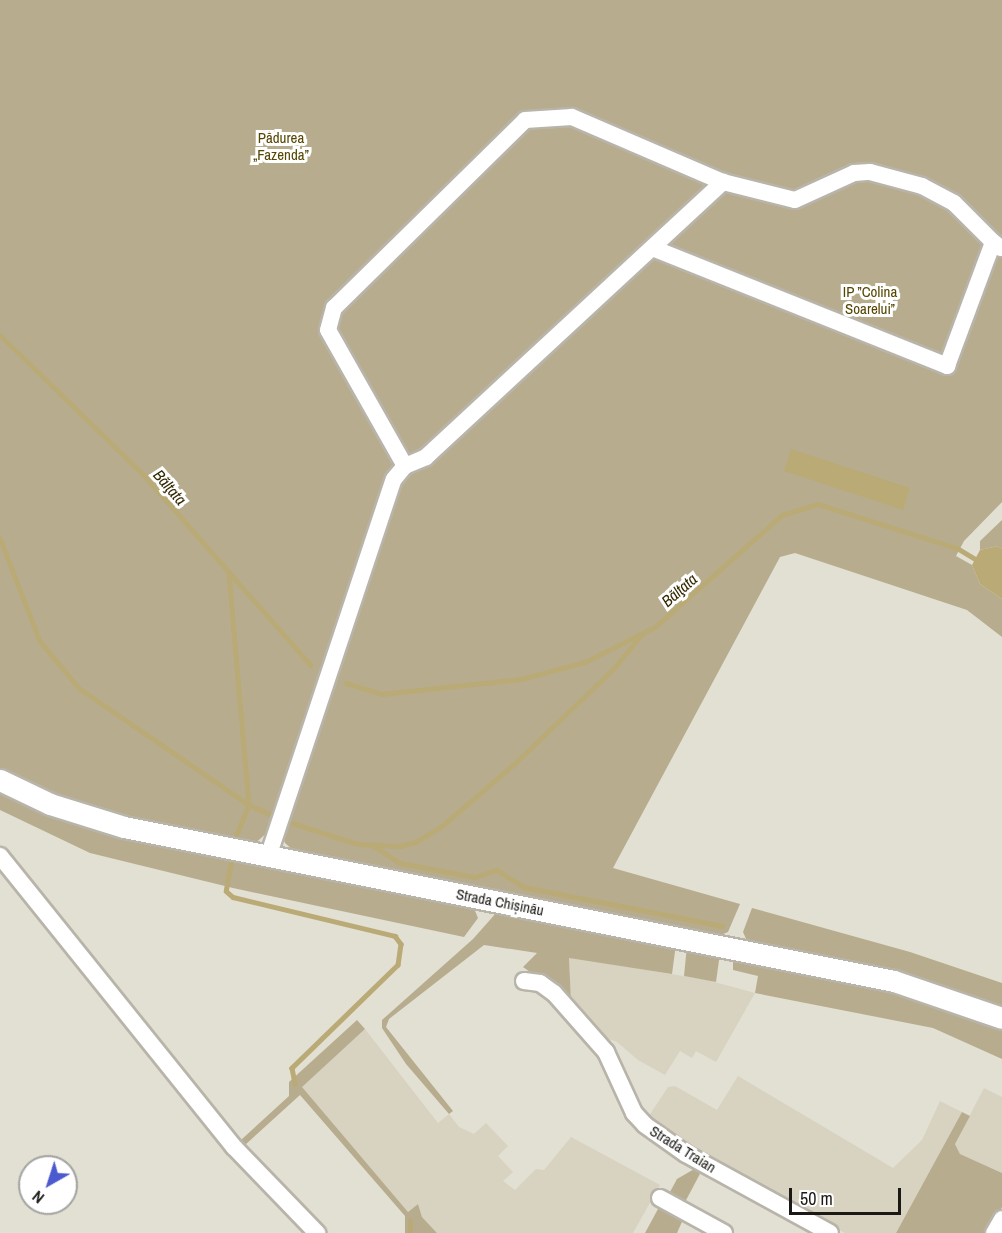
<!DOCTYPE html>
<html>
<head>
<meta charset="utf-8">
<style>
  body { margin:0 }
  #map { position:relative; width:1002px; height:1233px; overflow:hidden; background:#e2dfd3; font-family:"Archivo Narrow",sans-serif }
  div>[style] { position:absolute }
  .built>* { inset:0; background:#d8d3c0 }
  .green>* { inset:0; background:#b7ad8e }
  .water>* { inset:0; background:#baaa76 }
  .stream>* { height:4.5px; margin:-2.25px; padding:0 2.25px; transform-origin:2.25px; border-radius:2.25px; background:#baaa76 }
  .roads { filter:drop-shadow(2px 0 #b8b4a9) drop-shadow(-2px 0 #b8b4a9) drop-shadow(0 2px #b8b4a9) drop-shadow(0 -2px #b8b4a9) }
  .minor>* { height:16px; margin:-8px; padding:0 8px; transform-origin:8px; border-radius:8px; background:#fff }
  .tertiary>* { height:21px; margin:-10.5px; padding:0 10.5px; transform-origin:10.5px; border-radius:10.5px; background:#fff }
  span { translate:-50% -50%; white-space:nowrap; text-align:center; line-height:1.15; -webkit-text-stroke:6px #fff; paint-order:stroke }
  .park-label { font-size:15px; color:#554500 }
  .street-label { font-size:15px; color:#1a1915 }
  .water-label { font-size:16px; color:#342800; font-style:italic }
  .north { position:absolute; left:18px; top:1155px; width:60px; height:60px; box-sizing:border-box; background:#fff; border:2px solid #a3a3a1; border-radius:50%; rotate:219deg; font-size:16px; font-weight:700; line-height:24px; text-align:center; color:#1a1915 }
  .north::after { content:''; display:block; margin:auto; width:21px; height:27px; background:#4b5acf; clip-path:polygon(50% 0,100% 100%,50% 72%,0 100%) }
  .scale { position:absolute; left:789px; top:1188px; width:112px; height:27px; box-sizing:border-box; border:3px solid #1a1915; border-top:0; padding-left:8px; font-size:18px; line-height:21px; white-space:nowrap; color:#1a1915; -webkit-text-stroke:4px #fff; paint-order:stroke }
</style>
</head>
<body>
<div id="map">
  <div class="built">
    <i style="clip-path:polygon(569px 957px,707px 980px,755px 993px,716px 1062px,696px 1051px,692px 1058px,680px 1051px,665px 1075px,638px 1060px,617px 1042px,603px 1037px,571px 1001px)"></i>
    <i style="clip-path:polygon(365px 1029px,438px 1123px,449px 1114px,459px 1127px,474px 1134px,486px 1123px,508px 1146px,498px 1156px,513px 1172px,503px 1181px,515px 1190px,536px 1169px,544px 1170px,571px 1137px,660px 1185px,633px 1233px,437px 1233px,422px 1217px,418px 1204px,408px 1212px,301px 1087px)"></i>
    <i style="clip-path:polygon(738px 1076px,893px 1168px,922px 1140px,940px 1101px,962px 1112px,896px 1233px,845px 1233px,681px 1145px,647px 1119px,668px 1087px,675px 1086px,717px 1110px)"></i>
    <i style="clip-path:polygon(984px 1088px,1002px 1097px,1002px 1173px,960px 1154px,955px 1144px)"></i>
  </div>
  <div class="green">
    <i style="clip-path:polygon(0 0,1002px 0,1002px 502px,964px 541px,956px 556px,972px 565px,980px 584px,1002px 599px,1002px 637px,967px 610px,795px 553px,780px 557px,613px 868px,740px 904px,728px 932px,716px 937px,300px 856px,285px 843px,281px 833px,367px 587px,353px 582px,270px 830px,252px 846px,137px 820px,58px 795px,0 769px)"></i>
    <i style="clip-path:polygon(1002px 520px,1002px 549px,998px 546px,980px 550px,980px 541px)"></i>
    <i style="clip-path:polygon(0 790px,81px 825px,202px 854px,473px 906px,478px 918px,464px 937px,233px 888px,90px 853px,0 810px)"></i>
    <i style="clip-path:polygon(752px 908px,910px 952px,1002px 983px,1002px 1006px,911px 976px,747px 941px,743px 932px)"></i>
    <i style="clip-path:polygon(497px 912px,676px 944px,672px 974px,569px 958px,571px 1001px,523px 967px,537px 953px,484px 945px,389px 1019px,386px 1027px,453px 1111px,449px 1114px,406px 1064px,382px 1028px,382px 1020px,473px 939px)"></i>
    <i style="clip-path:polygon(687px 946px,720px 953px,716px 982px,684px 976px)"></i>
    <i style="clip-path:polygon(733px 957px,890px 989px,984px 1020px,1002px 1029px,1002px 1059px,933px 1028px,755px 993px,758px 976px,733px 970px)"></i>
    <i style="clip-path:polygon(357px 1020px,365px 1029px,302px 1087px,408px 1212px,418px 1204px,422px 1217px,437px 1233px,405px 1233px,405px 1216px,300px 1095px,245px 1145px,241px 1140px,289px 1096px,289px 1082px)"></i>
    <i style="clip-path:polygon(962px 1112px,970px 1116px,955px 1144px,960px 1154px,1002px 1173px,1002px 1207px,988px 1233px,896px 1233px)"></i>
    <i style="clip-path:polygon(696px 1168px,702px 1170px,684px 1204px,670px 1192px,677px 1179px)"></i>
    <i style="clip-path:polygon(668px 1207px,685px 1215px,677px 1233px,645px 1233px,658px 1209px)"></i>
  </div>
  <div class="water">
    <i style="clip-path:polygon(791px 449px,910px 488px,903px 510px,784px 471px)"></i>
    <i style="clip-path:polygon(998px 546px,1002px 549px,1002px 599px,980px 584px,972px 565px,980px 550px)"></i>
  </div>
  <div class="stream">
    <i style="left:0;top:335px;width:199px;rotate:44.2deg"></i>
    <i style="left:143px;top:474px;width:254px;rotate:48.7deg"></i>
    <i style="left:0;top:538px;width:110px;rotate:68.8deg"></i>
    <i style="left:40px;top:641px;width:61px;rotate:50.3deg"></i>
    <i style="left:79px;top:688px;width:206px;rotate:34.5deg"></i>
    <i style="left:249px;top:805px;width:21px;rotate:23deg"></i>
    <i style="left:229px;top:573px;width:233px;rotate:85.1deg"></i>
    <i style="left:249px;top:805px;width:35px;rotate:112deg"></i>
    <i style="left:346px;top:683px;width:37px;rotate:17deg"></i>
    <i style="left:381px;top:694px;width:141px;rotate:-6.1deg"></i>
    <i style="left:521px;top:679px;width:66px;rotate:-14.9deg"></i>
    <i style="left:585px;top:662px;width:78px;rotate:-26.6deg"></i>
    <i style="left:655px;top:627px;width:169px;rotate:-41.4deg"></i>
    <i style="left:782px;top:515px;width:38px;rotate:-17deg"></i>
    <i style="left:818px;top:504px;width:146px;rotate:17.6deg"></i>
    <i style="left:957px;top:548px;width:27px;rotate:31deg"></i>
    <i style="left:292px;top:823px;width:69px;rotate:17.7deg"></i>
    <i style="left:358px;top:844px;width:41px;rotate:2.8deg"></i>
    <i style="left:399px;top:846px;width:17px;rotate:-13deg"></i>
    <i style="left:416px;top:842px;width:31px;rotate:-32deg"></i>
    <i style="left:442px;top:826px;width:94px;rotate:-40.7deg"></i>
    <i style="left:513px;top:765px;width:140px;rotate:-43.8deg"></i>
    <i style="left:614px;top:668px;width:43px;rotate:-50.7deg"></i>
    <i style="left:372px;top:845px;width:33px;rotate:33deg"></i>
    <i style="left:400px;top:863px;width:76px;rotate:10.6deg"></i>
    <i style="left:475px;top:877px;width:23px;rotate:-18deg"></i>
    <i style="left:497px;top:870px;width:32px;rotate:32deg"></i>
    <i style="left:524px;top:887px;width:202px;rotate:11.1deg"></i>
    <i style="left:231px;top:864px;width:27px;rotate:100deg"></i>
    <i style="left:226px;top:891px;width:9px;rotate:41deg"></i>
    <i style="left:233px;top:897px;width:167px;rotate:13.5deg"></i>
    <i style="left:395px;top:936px;width:10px;rotate:53deg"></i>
    <i style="left:401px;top:944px;width:21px;rotate:98deg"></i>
    <i style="left:398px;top:965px;width:148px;rotate:135.8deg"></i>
    <i style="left:292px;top:1068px;width:16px;rotate:79deg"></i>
    <i style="left:410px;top:1233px;width:12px;rotate:-90deg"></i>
  </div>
  <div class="roads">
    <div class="minor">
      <i style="left:655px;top:249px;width:315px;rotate:21.8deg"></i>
      <i style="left:947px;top:366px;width:132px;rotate:-69.6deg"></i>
      <i style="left:993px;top:242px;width:10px;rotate:37deg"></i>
      <i style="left:405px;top:466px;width:156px;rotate:-119.5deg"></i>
      <i style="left:328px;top:330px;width:23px;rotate:-75deg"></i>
      <i style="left:334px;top:308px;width:268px;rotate:-44.5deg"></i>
      <i style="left:525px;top:120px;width:47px;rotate:-3.7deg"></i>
      <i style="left:572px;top:117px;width:164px;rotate:23.3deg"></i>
      <i style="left:0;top:856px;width:373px;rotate:51.2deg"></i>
      <i style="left:234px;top:1147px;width:120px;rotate:46deg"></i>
      <i style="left:268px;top:857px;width:398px;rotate:-71.6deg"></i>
      <i style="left:394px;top:479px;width:17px;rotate:-50deg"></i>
      <i style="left:405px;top:466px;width:23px;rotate:-23deg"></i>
      <i style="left:426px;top:457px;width:405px;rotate:-42.8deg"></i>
      <i style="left:723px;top:182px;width:74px;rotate:14deg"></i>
      <i style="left:795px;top:200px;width:65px;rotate:-24.6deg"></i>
      <i style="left:854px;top:173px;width:16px;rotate:-4deg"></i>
      <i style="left:870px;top:172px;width:54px;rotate:15.1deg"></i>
      <i style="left:922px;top:186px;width:36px;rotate:28deg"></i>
      <i style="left:954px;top:203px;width:55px;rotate:45deg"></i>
      <i style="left:524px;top:981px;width:16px;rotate:7deg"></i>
      <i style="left:540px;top:983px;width:17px;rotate:36deg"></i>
      <i style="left:554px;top:993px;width:79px;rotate:48.6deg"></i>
      <i style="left:606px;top:1052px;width:67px;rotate:65.3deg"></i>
      <i style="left:634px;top:1113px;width:16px;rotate:47deg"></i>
      <i style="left:645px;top:1125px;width:50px;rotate:35.3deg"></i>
      <i style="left:686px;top:1154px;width:164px;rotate:28.7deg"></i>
      <i style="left:660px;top:1198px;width:73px;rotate:28.7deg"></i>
      <i style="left:994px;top:1233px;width:16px;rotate:-60deg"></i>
    </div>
    <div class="tertiary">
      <i style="left:0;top:780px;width:55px;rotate:25.6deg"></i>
      <i style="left:50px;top:804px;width:77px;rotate:17.3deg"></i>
      <i style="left:124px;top:827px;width:785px;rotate:11.31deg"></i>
      <i style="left:894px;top:981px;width:114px;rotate:18.9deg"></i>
    </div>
  </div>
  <div class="park-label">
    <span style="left:281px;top:146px">Pădurea<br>„Fazenda”</span>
    <span style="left:870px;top:300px">IP ”Colina<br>Soarelui”</span>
  </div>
  <div class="street-label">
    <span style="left:500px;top:902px;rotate:11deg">Strada Chișinău</span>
    <span style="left:683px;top:1149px;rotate:32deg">Strada Traian</span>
  </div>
  <div class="water-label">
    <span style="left:170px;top:487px;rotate:49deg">Bălţata</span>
    <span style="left:679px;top:590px;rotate:-41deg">Bălţata</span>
  </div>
  <div class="north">N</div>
  <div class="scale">50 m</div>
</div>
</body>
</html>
